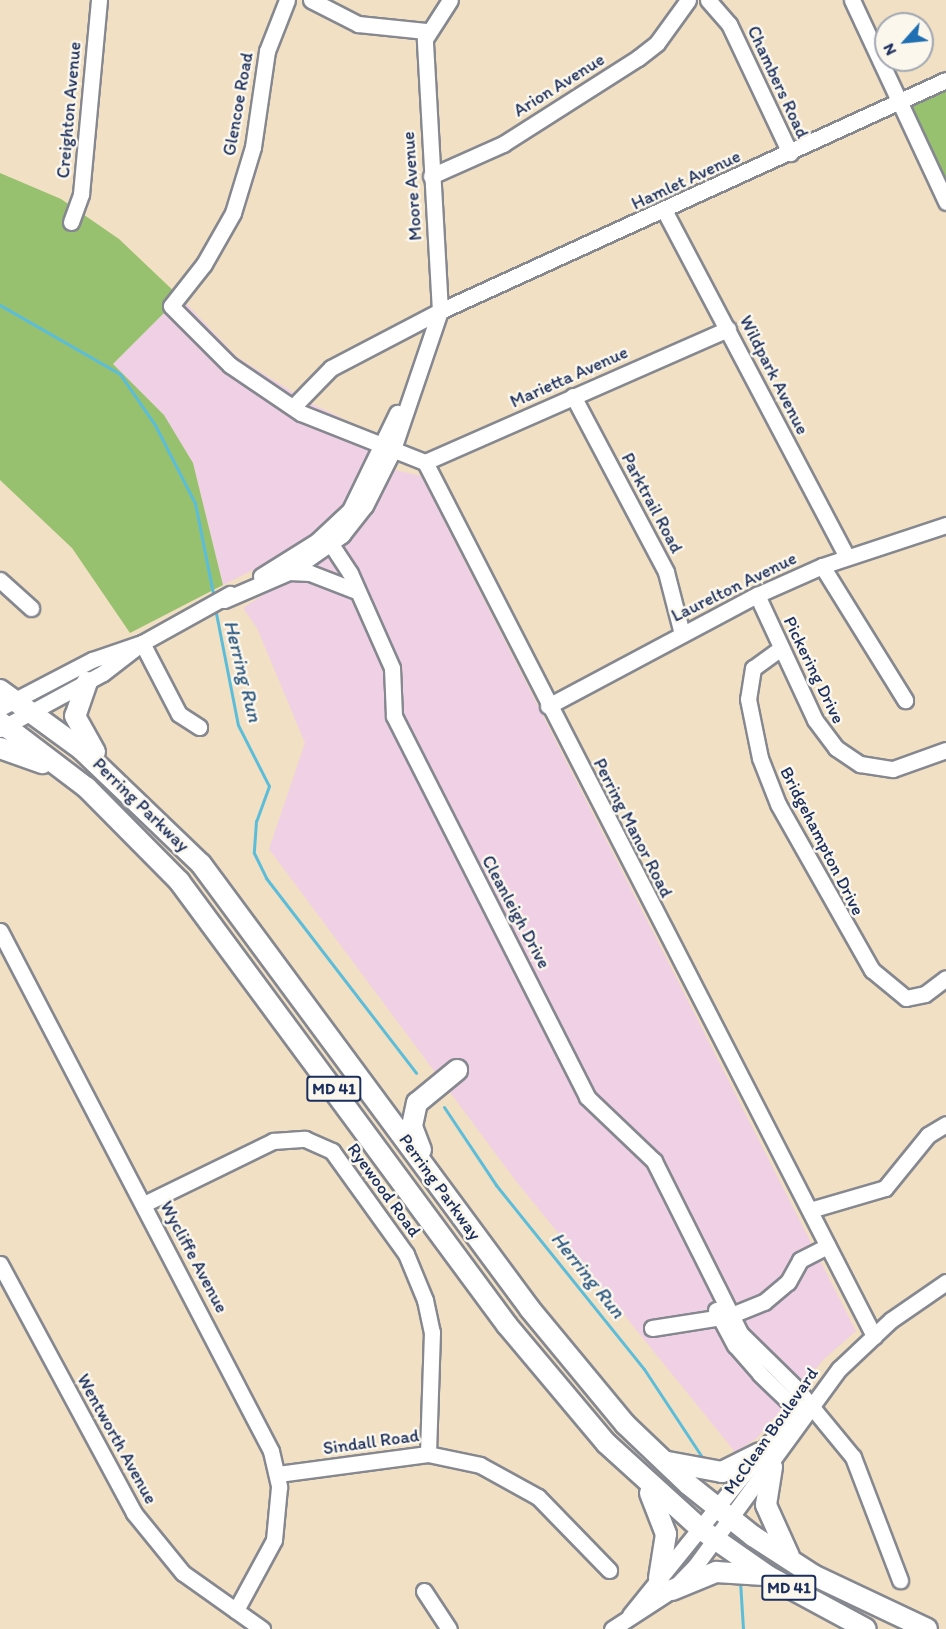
<!DOCTYPE html>
<html>
<head>
<meta charset="utf-8">
<style>
  body { margin:0 }
  #map { position:relative; width:946px; height:1629px; overflow:hidden; background:#f1e0c3; font-family:Itim,sans-serif }
  div>[style] { position:absolute }
  .built>* { inset:0; background:#f0d0e5 }
  .green>* { inset:0; background:#97c16e }
  .stream>* { height:3px; margin:-1.5px; padding:0 1.5px; transform-origin:1.5px; border-radius:1.5px; background:#5bbdd9 }
  .roads { filter:drop-shadow(2px 0 #868890) drop-shadow(-2px 0 #868890) drop-shadow(0 2px #868890) drop-shadow(0 -2px #868890) }
  .minor>* { height:15px; margin:-7.5px; padding:0 7.5px; transform-origin:7.5px; border-radius:7.5px; background:#fff }
  .major>* { height:20px; margin:-10px; padding:0 10px; transform-origin:10px; border-radius:10px; background:#fff }
  span { translate:-50% -50%; white-space:nowrap; text-align:center; line-height:1.15; -webkit-text-stroke:5px #fbf7ec; paint-order:stroke }
  .shield-label span { padding:2px 4px; background:#fbf7ec; border:2px solid; border-radius:4px; -webkit-text-stroke-width:0 }
  .shield-label { font-size:16px; color:#1b2f5e; font-weight:700 }
  .street-label { font-size:18px; color:#1b2f5e }
  .water-label { font-size:20px; color:#2e5a83; font-style:italic }
  .north { position:absolute; left:874px; top:12px; width:60px; height:60px; box-sizing:border-box; background:#fbf7ec; border:2px solid #a1a7b3; border-radius:50%; rotate:243deg; font-size:16px; font-weight:700; line-height:24px; text-align:center; color:#1b2f5e }
  .north::after { content:''; display:block; margin:auto; width:21px; height:27px; background:#1f6fb2; clip-path:polygon(50% 0,100% 100%,50% 72%,0 100%) }
</style>
</head>
<body>
<div id="map">
  <div class="built">
    <i style="clip-path:polygon(180px 297px,237px 357px,310px 403px,378px 435px,343px 503px,320px 530px,303px 545px,223px 585px,193px 463px,163px 415px,113px 364px)"></i>
    <i style="clip-path:polygon(395px 470px,421px 476px,856px 1331px,824px 1359px,757px 1438px,735px 1452px,516px 1181px,269px 849px,305px 743px,257px 628px,243px 608px,353px 537px)"></i>
  </div>
  <div class="green">
    <i style="clip-path:polygon(946px 90px,946px 180px,911px 106px)"></i>
    <i style="clip-path:polygon(0 173px,61px 199px,119px 239px,180px 297px,113px 364px,164px 415px,193px 463px,223px 585px,130px 633px,72px 548px,0 480px)"></i>
  </div>
  <div class="stream">
    <i style="left:0;top:305px;width:138px;rotate:29.9deg"></i>
    <i style="left:120px;top:374px;width:62px;rotate:55.5deg"></i>
    <i style="left:155px;top:425px;width:88px;rotate:62.9deg"></i>
    <i style="left:195px;top:503px;width:97px;rotate:78.7deg"></i>
    <i style="left:215px;top:608px;width:119px;rotate:78.9deg"></i>
    <i style="left:238px;top:725px;width:68px;rotate:63.1deg"></i>
    <i style="left:269px;top:786px;width:37px;rotate:110deg"></i>
    <i style="left:256px;top:821px;width:32px;rotate:94deg"></i>
    <i style="left:254px;top:853px;width:28px;rotate:64deg"></i>
    <i style="left:266px;top:878px;width:246px;rotate:52.4deg"></i>
    <i style="left:444px;top:1107px;width:94px;rotate:56.3deg"></i>
    <i style="left:496px;top:1185px;width:236px;rotate:51.2deg"></i>
    <i style="left:644px;top:1369px;width:109px;rotate:56.6deg"></i>
    <i style="left:740px;top:1581px;width:48px;rotate:86.4deg"></i>
  </div>
  <div class="roads">
    <div class="minor">
      <i style="left:287px;top:0;width:55px;rotate:111.4deg"></i>
      <i style="left:267px;top:51px;width:97px;rotate:98.3deg"></i>
      <i style="left:253px;top:147px;width:69px;rotate:106.9deg"></i>
      <i style="left:233px;top:213px;width:59px;rotate:119.6deg"></i>
      <i style="left:204px;top:264px;width:53px;rotate:128.2deg"></i>
      <i style="left:171px;top:306px;width:83px;rotate:45deg"></i>
      <i style="left:230px;top:365px;width:86px;rotate:34.1deg"></i>
      <i style="left:301px;top:413px;width:133px;rotate:21.6deg"></i>
      <i style="left:311px;top:0;width:53px;rotate:27.1deg"></i>
      <i style="left:358px;top:24px;width:68px;rotate:5.9deg"></i>
      <i style="left:708px;top:0;width:32px;rotate:49deg"></i>
      <i style="left:729px;top:24px;width:143px;rotate:64.7deg"></i>
      <i style="left:852px;top:0;width:223px;rotate:65deg"></i>
      <i style="left:431px;top:176px;width:79px;rotate:-24deg"></i>
      <i style="left:503px;top:144px;width:160px;rotate:-32.5deg"></i>
      <i style="left:638px;top:58px;width:24px;rotate:-38deg"></i>
      <i style="left:657px;top:43px;width:53px;rotate:-54.2deg"></i>
      <i style="left:665px;top:212px;width:390px;rotate:62.2deg"></i>
      <i style="left:71px;top:222px;width:30px;rotate:-70deg"></i>
      <i style="left:81px;top:194px;width:195px;rotate:-84.7deg"></i>
      <i style="left:573px;top:396px;width:199px;rotate:62.1deg"></i>
      <i style="left:666px;top:572px;width:64px;rotate:75.5deg"></i>
      <i style="left:293px;top:407px;width:54px;rotate:-45.7deg"></i>
      <i style="left:331px;top:368px;width:123px;rotate:-27.6deg"></i>
      <i style="left:440px;top:311px;width:556px;rotate:-24.54deg"></i>
      <i style="left:425px;top:462px;width:983px;rotate:62.81deg"></i>
      <i style="left:425px;top:462px;width:331px;rotate:-23.7deg"></i>
      <i style="left:325px;top:535px;width:45px;rotate:56.7deg"></i>
      <i style="left:350px;top:573px;width:104px;rotate:66.1deg"></i>
      <i style="left:392px;top:668px;width:48px;rotate:87.6deg"></i>
      <i style="left:394px;top:716px;width:427px;rotate:63.1deg"></i>
      <i style="left:587px;top:1097px;width:93px;rotate:43.7deg"></i>
      <i style="left:654px;top:1161px;width:192px;rotate:63.4deg"></i>
      <i style="left:740px;top:1333px;width:80px;rotate:44.5deg"></i>
      <i style="left:797px;top:1389px;width:88px;rotate:50.5deg"></i>
      <i style="left:853px;top:1457px;width:132px;rotate:69.1deg"></i>
      <i style="left:822px;top:566px;width:158px;rotate:58.2deg"></i>
      <i style="left:289px;top:572px;width:21px;rotate:3deg"></i>
      <i style="left:310px;top:573px;width:47px;rotate:21.1deg"></i>
      <i style="left:261px;top:576px;width:66px;rotate:-32deg"></i>
      <i style="left:317px;top:541px;width:45px;rotate:-43.2deg"></i>
      <i style="left:350px;top:510px;width:108px;rotate:-64.1deg"></i>
      <i style="left:0;top:580px;width:42px;rotate:42.1deg"></i>
      <i style="left:757px;top:595px;width:138px;rotate:65.1deg"></i>
      <i style="left:815px;top:720px;width:35px;rotate:53deg"></i>
      <i style="left:836px;top:748px;width:29px;rotate:34deg"></i>
      <i style="left:860px;top:764px;width:33px;rotate:9deg"></i>
      <i style="left:893px;top:769px;width:56px;rotate:-19.7deg"></i>
      <i style="left:224px;top:600px;width:71px;rotate:-23.3deg"></i>
      <i style="left:289px;top:572px;width:65px;rotate:-34.9deg"></i>
      <i style="left:342px;top:535px;width:37px;rotate:-52deg"></i>
      <i style="left:365px;top:506px;width:60px;rotate:-63.4deg"></i>
      <i style="left:392px;top:452px;width:149px;rotate:-71.2deg"></i>
      <i style="left:440px;top:311px;width:272px;rotate:-93.2deg"></i>
      <i style="left:425px;top:39px;width:46px;rotate:-57.3deg"></i>
      <i style="left:142px;top:643px;width:80px;rotate:62.5deg"></i>
      <i style="left:179px;top:714px;width:24px;rotate:33deg"></i>
      <i style="left:781px;top:648px;width:34px;rotate:144deg"></i>
      <i style="left:753px;top:668px;width:31px;rotate:99deg"></i>
      <i style="left:748px;top:699px;width:60px;rotate:78.5deg"></i>
      <i style="left:760px;top:758px;width:49px;rotate:68.6deg"></i>
      <i style="left:778px;top:804px;width:191px;rotate:60.5deg"></i>
      <i style="left:872px;top:970px;width:44px;rotate:39.5deg"></i>
      <i style="left:906px;top:998px;width:19px;rotate:-12deg"></i>
      <i style="left:925px;top:994px;width:26px;rotate:-37deg"></i>
      <i style="left:548px;top:706px;width:237px;rotate:-28deg"></i>
      <i style="left:757px;top:595px;width:71px;rotate:-24deg"></i>
      <i style="left:822px;top:566px;width:131px;rotate:-18.3deg"></i>
      <i style="left:0;top:708px;width:104px;rotate:-27.6deg"></i>
      <i style="left:92px;top:660px;width:50px;rotate:-18.8deg"></i>
      <i style="left:0;top:729px;width:117px;rotate:-28.5deg"></i>
      <i style="left:103px;top:673px;width:49px;rotate:-37.6deg"></i>
      <i style="left:142px;top:643px;width:101px;rotate:-29.1deg"></i>
      <i style="left:0;top:931px;width:586px;rotate:62.47deg"></i>
      <i style="left:271px;top:1451px;width:37px;rotate:77deg"></i>
      <i style="left:279px;top:1487px;width:53px;rotate:95.4deg"></i>
      <i style="left:274px;top:1540px;width:80px;rotate:118.5deg"></i>
      <i style="left:144px;top:1204px;width:144px;rotate:-26deg"></i>
      <i style="left:273px;top:1141px;width:32px;rotate:-4deg"></i>
      <i style="left:305px;top:1139px;width:30px;rotate:24deg"></i>
      <i style="left:332px;top:1151px;width:127px;rotate:54.3deg"></i>
      <i style="left:406px;top:1254px;width:50px;rotate:67.6deg"></i>
      <i style="left:425px;top:1300px;width:33px;rotate:78deg"></i>
      <i style="left:432px;top:1332px;width:122px;rotate:91.9deg"></i>
      <i style="left:810px;top:1210px;width:78px;rotate:-16.3deg"></i>
      <i style="left:885px;top:1188px;width:68px;rotate:-50.9deg"></i>
      <i style="left:928px;top:1135px;width:21px;rotate:-31deg"></i>
      <i style="left:0;top:1264px;width:283px;rotate:61.7deg"></i>
      <i style="left:134px;top:1513px;width:77px;rotate:50.8deg"></i>
      <i style="left:183px;top:1573px;width:97px;rotate:35.3deg"></i>
      <i style="left:716px;top:1310px;width:40px;rotate:62deg"></i>
      <i style="left:735px;top:1345px;width:38px;rotate:49deg"></i>
      <i style="left:760px;top:1374px;width:37px;rotate:44deg"></i>
      <i style="left:787px;top:1400px;width:23px;rotate:15deg"></i>
      <i style="left:652px;top:1328px;width:78px;rotate:-8.9deg"></i>
      <i style="left:729px;top:1316px;width:38px;rotate:-22deg"></i>
      <i style="left:764px;top:1302px;width:31px;rotate:-40deg"></i>
      <i style="left:788px;top:1282px;width:25px;rotate:-61deg"></i>
      <i style="left:800px;top:1260px;width:31px;rotate:-27deg"></i>
      <i style="left:278px;top:1474px;width:151px;rotate:-7.6deg"></i>
      <i style="left:428px;top:1454px;width:53px;rotate:11.9deg"></i>
      <i style="left:480px;top:1465px;width:66px;rotate:28.9deg"></i>
      <i style="left:538px;top:1497px;width:102px;rotate:45.8deg"></i>
      <i style="left:424px;top:1591px;width:45px;rotate:56.7deg"></i>
      <i style="left:630px;top:1615px;width:221px;rotate:-51.1deg"></i>
      <i style="left:769px;top:1443px;width:49px;rotate:-42.5deg"></i>
      <i style="left:612px;top:1629px;width:72px;rotate:-33deg"></i>
      <i style="left:672px;top:1590px;width:35px;rotate:-46deg"></i>
      <i style="left:696px;top:1565px;width:243px;rotate:-53.9deg"></i>
      <i style="left:839px;top:1369px;width:71px;rotate:-43.3deg"></i>
      <i style="left:891px;top:1320px;width:67px;rotate:-34.6deg"></i>
    </div>
    <div class="major">
      <i style="left:87px;top:682px;width:36px;rotate:109deg"></i>
      <i style="left:75px;top:716px;width:41px;rotate:60.9deg"></i>
      <i style="left:0;top:690px;width:100px;rotate:36.1deg"></i>
      <i style="left:81px;top:749px;width:166px;rotate:43.8deg"></i>
      <i style="left:201px;top:864px;width:553px;rotate:53.52deg"></i>
      <i style="left:530px;top:1309px;width:149px;rotate:50.4deg"></i>
      <i style="left:625px;top:1424px;width:88px;rotate:43.6deg"></i>
      <i style="left:689px;top:1485px;width:82px;rotate:38.6deg"></i>
      <i style="left:753px;top:1536px;width:72px;rotate:33deg"></i>
      <i style="left:813px;top:1575px;width:126px;rotate:25.3deg"></i>
      <i style="left:0;top:722px;width:109px;rotate:37.2deg"></i>
      <i style="left:87px;top:788px;width:131px;rotate:45.3deg"></i>
      <i style="left:179px;top:881px;width:552px;rotate:53.55deg"></i>
      <i style="left:507px;top:1325px;width:154px;rotate:50deg"></i>
      <i style="left:606px;top:1443px;width:130px;rotate:42.2deg"></i>
      <i style="left:702px;top:1530px;width:80px;rotate:34.9deg"></i>
      <i style="left:768px;top:1576px;width:111px;rotate:28.4deg"></i>
      <i style="left:0;top:748px;width:45px;rotate:19.7deg"></i>
      <i style="left:421px;top:1150px;width:26px;rotate:-111deg"></i>
      <i style="left:412px;top:1126px;width:24px;rotate:-78deg"></i>
      <i style="left:417px;top:1103px;width:52px;rotate:-39.5deg"></i>
      <i style="left:668px;top:1462px;width:55px;rotate:10.5deg"></i>
      <i style="left:722px;top:1472px;width:42px;rotate:-26.6deg"></i>
      <i style="left:772px;top:1467px;width:38px;rotate:99deg"></i>
      <i style="left:766px;top:1505px;width:56px;rotate:65.7deg"></i>
      <i style="left:650px;top:1493px;width:44px;rotate:68.7deg"></i>
      <i style="left:666px;top:1534px;width:45px;rotate:99deg"></i>
      <i style="left:672px;top:1590px;width:48px;rotate:-22.2deg"></i>
      <i style="left:716px;top:1572px;width:48px;rotate:3.6deg"></i>
    </div>
  </div>
  <div class="shield-label">
    <span style="left:334px;top:1089px">MD 41</span>
    <span style="left:789px;top:1588px">MD 41</span>
  </div>
  <div class="street-label">
    <span style="left:778px;top:82px;rotate:65deg">Chambers Road</span>
    <span style="left:559px;top:85px;rotate:-32deg">Arion Avenue</span>
    <span style="left:238px;top:104px;rotate:-80deg">Glencoe Road</span>
    <span style="left:69px;top:110px;rotate:-85deg">Creighton Avenue</span>
    <span style="left:686px;top:180px;rotate:-25deg">Hamlet Avenue</span>
    <span style="left:412px;top:186px;rotate:-94deg">Moore Avenue</span>
    <span style="left:774px;top:375px;rotate:63deg">Wildpark Avenue</span>
    <span style="left:569px;top:377px;rotate:-24deg">Marietta Avenue</span>
    <span style="left:652px;top:503px;rotate:62deg">Parktrail Road</span>
    <span style="left:734px;top:587px;rotate:-26deg">Laurelton Avenue</span>
    <span style="left:814px;top:670px;rotate:64deg">Pickering Drive</span>
    <span style="left:141px;top:805px;rotate:44deg">Perring Parkway</span>
    <span style="left:633px;top:828px;rotate:63deg">Perring Manor Road</span>
    <span style="left:822px;top:841px;rotate:63deg">Bridgehampton Drive</span>
    <span style="left:516px;top:912px;rotate:62deg">Cleanleigh Drive</span>
    <span style="left:440px;top:1187px;rotate:54deg">Perring Parkway</span>
    <span style="left:384px;top:1190px;rotate:54deg">Ryewood Road</span>
    <span style="left:194px;top:1257px;rotate:62deg">Wycliffe Avenue</span>
    <span style="left:771px;top:1431px;rotate:-55deg">McClean Boulevard</span>
    <span style="left:117px;top:1439px;rotate:61deg">Wentworth Avenue</span>
    <span style="left:371px;top:1442px;rotate:-8deg">Sindall Road</span>
  </div>
  <div class="water-label">
    <span style="left:243px;top:671px;rotate:76deg">Herring Run</span>
    <span style="left:588px;top:1275px;rotate:51deg">Herring Run</span>
  </div>
  <div class="north">N</div>
</div>
</body>
</html>
